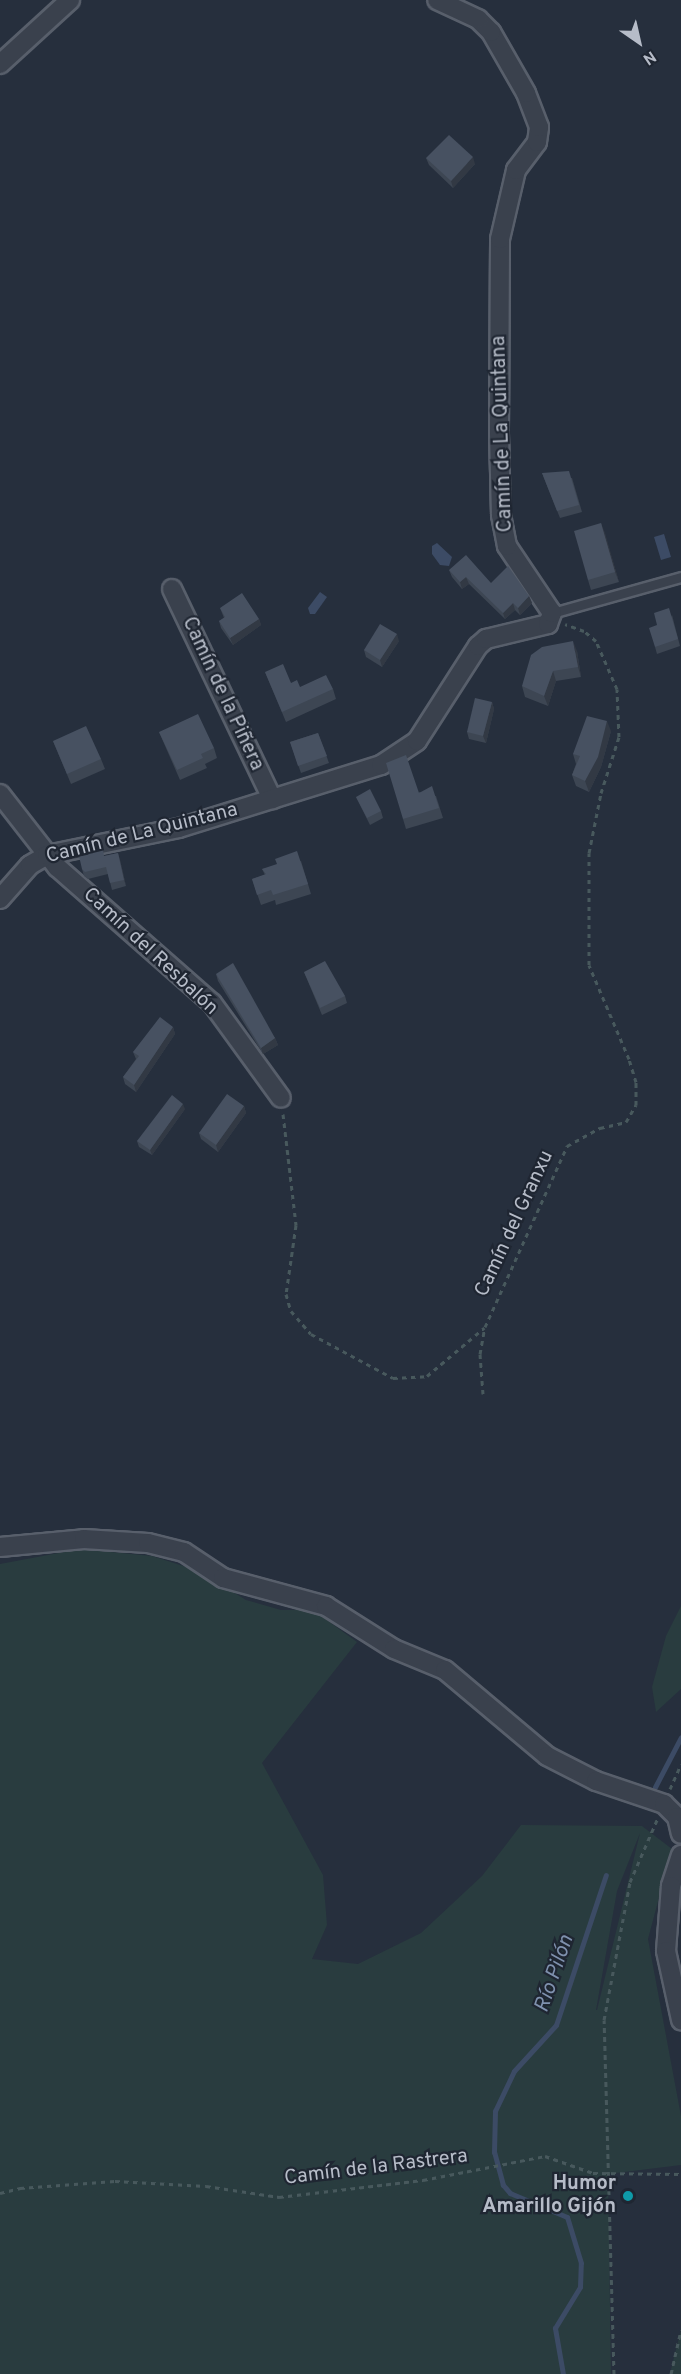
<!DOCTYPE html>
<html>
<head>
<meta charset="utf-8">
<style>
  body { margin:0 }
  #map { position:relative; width:681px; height:2374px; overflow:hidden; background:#262f3d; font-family:Overpass,sans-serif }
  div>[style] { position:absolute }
  .green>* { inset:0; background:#293c3f }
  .water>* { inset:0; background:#3c4b65 }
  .stream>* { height:5px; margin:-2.5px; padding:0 2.5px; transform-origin:2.5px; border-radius:2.5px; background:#3c4b65 }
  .path>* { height:3px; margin-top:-1.5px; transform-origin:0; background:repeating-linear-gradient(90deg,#48595d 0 4.5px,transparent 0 9px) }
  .roads { filter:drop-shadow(2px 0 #585f6b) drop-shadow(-2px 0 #585f6b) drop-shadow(0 2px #585f6b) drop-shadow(0 -2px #585f6b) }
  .service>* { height:9px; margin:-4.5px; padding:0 4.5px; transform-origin:4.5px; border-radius:4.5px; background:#3a414d }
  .minor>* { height:18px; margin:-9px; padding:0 9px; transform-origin:9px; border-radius:9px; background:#3a414d }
  .wall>* { inset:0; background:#3d4653 }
  .shaded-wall>* { inset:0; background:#323944 }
  .building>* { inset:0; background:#475161 }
  .dots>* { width:16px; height:16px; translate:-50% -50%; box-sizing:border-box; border:3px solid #1f2632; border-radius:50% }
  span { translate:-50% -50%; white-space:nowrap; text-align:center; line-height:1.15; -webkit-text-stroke:4.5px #1f2632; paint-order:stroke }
  .street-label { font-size:20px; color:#b6bcc8 }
  .poi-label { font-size:20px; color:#b6bcc8; font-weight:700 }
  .right { translate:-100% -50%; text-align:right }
  .water-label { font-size:21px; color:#7f91ae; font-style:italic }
  .north { position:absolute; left:609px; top:12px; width:60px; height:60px; -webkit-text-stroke:4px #1f2632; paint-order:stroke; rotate:146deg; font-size:16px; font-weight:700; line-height:24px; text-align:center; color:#b6bcc8 }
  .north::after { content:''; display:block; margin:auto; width:21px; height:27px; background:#b6bcc8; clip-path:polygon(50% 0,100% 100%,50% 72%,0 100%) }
</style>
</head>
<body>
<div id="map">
  <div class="green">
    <i style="clip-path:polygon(evenodd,80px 1549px,152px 1556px,199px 1571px,246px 1600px,281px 1610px,313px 1610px,357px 1642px,262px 1763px,323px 1875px,327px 1925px,312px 1959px,358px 1964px,421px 1933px,482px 1876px,521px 1825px,642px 1826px,672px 1849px,648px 1939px,681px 2116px,681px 2165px,608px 2174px,611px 2374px,0 2374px,0 1564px,80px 1549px,640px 1833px,597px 2010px,596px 2010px,617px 1891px,640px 1833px)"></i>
    <i style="clip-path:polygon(681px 1606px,681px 1689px,656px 1712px,652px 1687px,666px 1636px)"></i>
    <i style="clip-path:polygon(681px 2330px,681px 2374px,670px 2374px,672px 2365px)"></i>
  </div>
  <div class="water">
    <i style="clip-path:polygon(664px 534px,671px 557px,661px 560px,654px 537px)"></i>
    <i style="clip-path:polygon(437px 543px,452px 557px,449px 566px,440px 565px,432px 554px,432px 546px)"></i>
    <i style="clip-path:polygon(320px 592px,327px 597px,315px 614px,310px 614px,308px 608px)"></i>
  </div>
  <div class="stream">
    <i style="left:655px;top:1787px;width:56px;rotate:-62.5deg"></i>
    <i style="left:563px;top:2374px;width:47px;rotate:-99.9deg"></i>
    <i style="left:555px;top:2328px;width:48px;rotate:-58.6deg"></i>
    <i style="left:580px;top:2287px;width:24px;rotate:-88deg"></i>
    <i style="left:581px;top:2263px;width:48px;rotate:-106.9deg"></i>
    <i style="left:567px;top:2217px;width:62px;rotate:-157.2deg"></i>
    <i style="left:510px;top:2193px;width:11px;rotate:-131deg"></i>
    <i style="left:503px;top:2185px;width:34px;rotate:-105deg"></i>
    <i style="left:494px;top:2152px;width:41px;rotate:-88.6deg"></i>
    <i style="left:495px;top:2111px;width:44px;rotate:-64.6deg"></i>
    <i style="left:514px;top:2071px;width:62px;rotate:-47.6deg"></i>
    <i style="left:556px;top:2025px;width:158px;rotate:-71.6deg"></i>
  </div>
  <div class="path">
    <i style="left:283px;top:1114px;width:112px;rotate:83.3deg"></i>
    <i style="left:296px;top:1225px;width:70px;rotate:98.2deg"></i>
    <i style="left:286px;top:1294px;width:18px;rotate:74deg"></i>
    <i style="left:291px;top:1311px;width:30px;rotate:49deg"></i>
    <i style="left:311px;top:1334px;width:93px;rotate:28.2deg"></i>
    <i style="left:393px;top:1378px;width:34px;rotate:-3deg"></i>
    <i style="left:427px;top:1376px;width:75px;rotate:-40.1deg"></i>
    <i style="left:483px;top:1394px;width:40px;rotate:-94.3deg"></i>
    <i style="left:480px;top:1354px;width:27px;rotate:-80deg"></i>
    <i style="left:485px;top:1327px;width:199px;rotate:-65.6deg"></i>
    <i style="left:567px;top:1146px;width:38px;rotate:-29deg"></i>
    <i style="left:600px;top:1128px;width:27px;rotate:-13deg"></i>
    <i style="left:626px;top:1122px;width:20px;rotate:-60deg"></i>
    <i style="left:636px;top:1105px;width:23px;rotate:-90deg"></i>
    <i style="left:636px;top:1082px;width:24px;rotate:-107deg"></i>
    <i style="left:629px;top:1059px;width:102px;rotate:-113.1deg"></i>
    <i style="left:589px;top:965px;width:112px;rotate:-90deg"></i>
    <i style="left:589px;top:853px;width:61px;rotate:-78.7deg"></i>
    <i style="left:601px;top:793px;width:59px;rotate:-72.2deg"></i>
    <i style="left:619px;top:737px;width:48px;rotate:-92.4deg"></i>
    <i style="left:617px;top:689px;width:52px;rotate:-113.6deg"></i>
    <i style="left:596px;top:641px;width:16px;rotate:-140deg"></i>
    <i style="left:584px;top:631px;width:20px;rotate:-160deg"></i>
    <i style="left:670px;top:1789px;width:27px;rotate:-66deg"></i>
    <i style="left:0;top:2193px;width:21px;rotate:-14deg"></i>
    <i style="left:20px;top:2188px;width:95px;rotate:-4.2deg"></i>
    <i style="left:115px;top:2181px;width:91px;rotate:3.1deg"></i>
    <i style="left:206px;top:2186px;width:74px;rotate:8.6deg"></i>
    <i style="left:279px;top:2197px;width:145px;rotate:-6.7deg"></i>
    <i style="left:423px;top:2180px;width:124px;rotate:-11.1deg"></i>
    <i style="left:545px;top:2156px;width:51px;rotate:19.5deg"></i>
    <i style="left:593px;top:2173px;width:88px;rotate:0.7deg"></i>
    <i style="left:614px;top:2374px;width:354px;rotate:-91.6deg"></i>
    <i style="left:604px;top:2020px;width:140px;rotate:-79.3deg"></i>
    <i style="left:630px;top:1882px;width:68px;rotate:-66.5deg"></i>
    <i style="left:671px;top:2374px;width:45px;rotate:-77.2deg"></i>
  </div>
  <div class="roads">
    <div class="service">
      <i style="left:552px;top:613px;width:134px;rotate:-15.6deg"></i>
    </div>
    <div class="minor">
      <i style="left:0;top:64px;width:95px;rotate:-42.4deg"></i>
      <i style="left:172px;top:589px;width:233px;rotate:64.5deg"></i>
      <i style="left:0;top:794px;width:93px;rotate:52deg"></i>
      <i style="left:57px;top:867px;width:206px;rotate:41.3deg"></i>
      <i style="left:212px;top:1003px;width:117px;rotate:54deg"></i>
      <i style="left:0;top:899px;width:45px;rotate:-48.6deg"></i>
      <i style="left:30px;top:865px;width:20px;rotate:-30deg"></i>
      <i style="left:47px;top:855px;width:135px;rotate:-11.6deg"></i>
      <i style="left:179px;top:828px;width:212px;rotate:-17.3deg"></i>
      <i style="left:381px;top:765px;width:43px;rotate:-33.7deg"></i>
      <i style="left:417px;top:741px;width:113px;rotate:-57.3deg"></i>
      <i style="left:478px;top:646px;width:11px;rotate:-41deg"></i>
      <i style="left:486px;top:639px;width:64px;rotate:-13.6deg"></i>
      <i style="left:548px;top:624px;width:12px;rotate:-70deg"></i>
      <i style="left:552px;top:613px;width:81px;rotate:-123.9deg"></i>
      <i style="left:507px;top:546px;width:32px;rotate:-101deg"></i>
      <i style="left:501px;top:515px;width:83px;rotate:-91.4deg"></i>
      <i style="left:499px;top:432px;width:193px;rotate:-89.7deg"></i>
      <i style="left:500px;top:239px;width:71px;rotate:-76.9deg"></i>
      <i style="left:516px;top:170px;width:35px;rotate:-53deg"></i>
      <i style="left:537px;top:142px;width:15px;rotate:-82deg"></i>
      <i style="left:539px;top:127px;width:36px;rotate:-111deg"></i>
      <i style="left:526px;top:93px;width:70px;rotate:-119.8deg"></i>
      <i style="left:491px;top:32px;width:18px;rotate:-135deg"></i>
      <i style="left:478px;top:19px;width:45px;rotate:-155.1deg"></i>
      <i style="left:0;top:1547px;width:84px;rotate:-5.4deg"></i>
      <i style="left:84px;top:1539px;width:64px;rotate:3.6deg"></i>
      <i style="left:148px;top:1543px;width:37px;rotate:14deg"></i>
      <i style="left:184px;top:1552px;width:47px;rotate:33.7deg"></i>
      <i style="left:223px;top:1578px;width:107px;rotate:15.2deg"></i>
      <i style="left:326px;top:1606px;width:80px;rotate:32.3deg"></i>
      <i style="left:394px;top:1649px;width:55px;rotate:22.4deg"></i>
      <i style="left:445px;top:1670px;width:133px;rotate:40.1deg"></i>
      <i style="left:547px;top:1756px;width:55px;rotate:27deg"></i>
      <i style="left:596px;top:1781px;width:72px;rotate:18.7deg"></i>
      <i style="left:664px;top:1804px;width:18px;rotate:45deg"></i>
      <i style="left:677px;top:1817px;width:17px;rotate:77deg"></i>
      <i style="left:681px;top:1855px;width:33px;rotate:108deg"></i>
      <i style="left:671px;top:1886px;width:65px;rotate:94.4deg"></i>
      <i style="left:666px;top:1951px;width:71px;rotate:77.7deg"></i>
    </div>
  </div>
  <div class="wall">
    <i style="clip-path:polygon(426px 158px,475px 164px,453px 188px,429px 165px)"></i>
    <i style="clip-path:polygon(542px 473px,572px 478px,582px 512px,560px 518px)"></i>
    <i style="clip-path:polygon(601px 523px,619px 582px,591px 590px,588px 580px)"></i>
    <i style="clip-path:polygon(449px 570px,529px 596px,532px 603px,520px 615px,515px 610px,505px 619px,469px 584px,462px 589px,452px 577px)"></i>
    <i style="clip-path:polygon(220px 608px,259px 619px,261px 625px,233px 645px,221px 628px,219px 621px,224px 618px)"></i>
    <i style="clip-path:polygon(672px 615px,680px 646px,657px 654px,655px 647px)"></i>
    <i style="clip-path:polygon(399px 641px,382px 667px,366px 657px,364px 650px)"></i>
    <i style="clip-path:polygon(577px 651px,581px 677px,556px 681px,548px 706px,525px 697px,522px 686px)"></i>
    <i style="clip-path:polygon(265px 672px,300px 687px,333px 689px,336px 699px,286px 722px)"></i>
    <i style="clip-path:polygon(492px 702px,494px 709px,486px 743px,469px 739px,467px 732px)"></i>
    <i style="clip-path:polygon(611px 731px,601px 767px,589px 792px,576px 786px,572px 775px,576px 764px,573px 754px)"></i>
    <i style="clip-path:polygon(159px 732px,214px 748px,217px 758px,205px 764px,207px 768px,180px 780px)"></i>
    <i style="clip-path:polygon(318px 733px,329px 763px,301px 773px,290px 742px)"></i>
    <i style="clip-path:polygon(53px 741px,101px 759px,105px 769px,71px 784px)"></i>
    <i style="clip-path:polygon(419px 792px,436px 796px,443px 818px,406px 829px,403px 819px)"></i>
    <i style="clip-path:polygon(356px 797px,381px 811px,383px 818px,370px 825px)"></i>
    <i style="clip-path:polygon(118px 853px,120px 860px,126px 886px,112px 890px,108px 874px,88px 879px,84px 876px,82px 869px,105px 856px)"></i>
    <i style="clip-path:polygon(301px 861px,311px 894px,276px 905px,275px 900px,261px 905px,252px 879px,265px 875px,262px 869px)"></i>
    <i style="clip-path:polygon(304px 972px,345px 996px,347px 1003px,322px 1015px)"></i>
    <i style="clip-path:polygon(216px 974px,275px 1038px,278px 1045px,263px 1054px,218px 981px)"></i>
    <i style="clip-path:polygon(173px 1027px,175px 1034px,136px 1092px,125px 1084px,123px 1077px,136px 1059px,133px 1052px)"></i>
    <i style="clip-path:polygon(244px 1106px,246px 1113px,218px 1152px,201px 1139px,199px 1133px)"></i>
    <i style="clip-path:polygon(185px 1109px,152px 1155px,139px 1147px,137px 1141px)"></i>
  </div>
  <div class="shaded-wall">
    <i style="clip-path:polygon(473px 157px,475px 164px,453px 188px,451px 181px)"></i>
    <i style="clip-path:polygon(601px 523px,605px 533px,619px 582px,615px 572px)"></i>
    <i style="clip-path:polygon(466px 577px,469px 584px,462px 589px,460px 582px)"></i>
    <i style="clip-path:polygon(529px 596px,532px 603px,520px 615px,518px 608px)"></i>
    <i style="clip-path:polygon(513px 603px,515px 610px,505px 619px,503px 613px)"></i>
    <i style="clip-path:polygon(259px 619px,261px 625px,233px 645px,230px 638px)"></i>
    <i style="clip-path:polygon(397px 634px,399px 641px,382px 667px,380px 660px)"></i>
    <i style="clip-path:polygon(573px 641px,577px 651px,581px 677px,578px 667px)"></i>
    <i style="clip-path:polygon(553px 671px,556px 681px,548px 706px,544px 696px)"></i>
    <i style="clip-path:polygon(492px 702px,494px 709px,486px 743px,483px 736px)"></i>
    <i style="clip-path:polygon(607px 721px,611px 731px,601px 767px,589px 792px,585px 781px)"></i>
    <i style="clip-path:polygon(118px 853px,120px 860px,126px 886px,124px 880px)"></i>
    <i style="clip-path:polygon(173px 1027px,175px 1034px,136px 1092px,134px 1085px)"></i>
    <i style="clip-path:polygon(275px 1038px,278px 1045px,263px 1054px,261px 1048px)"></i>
    <i style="clip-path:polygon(183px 1104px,185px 1109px,152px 1155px,150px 1150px)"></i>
    <i style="clip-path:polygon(244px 1106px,246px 1113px,218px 1152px,216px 1145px)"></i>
  </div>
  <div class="building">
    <i style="clip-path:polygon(449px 135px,473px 157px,451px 181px,426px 158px)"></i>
    <i style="clip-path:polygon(569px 471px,579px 505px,557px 511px,542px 473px)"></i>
    <i style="clip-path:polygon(601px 523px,615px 572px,588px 580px,574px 531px)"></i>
    <i style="clip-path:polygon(466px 555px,491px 583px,508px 566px,529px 596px,518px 608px,513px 603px,503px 613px,466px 577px,460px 582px,449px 570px)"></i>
    <i style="clip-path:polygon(242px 593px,259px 619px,230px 638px,219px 621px,225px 617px,220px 608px)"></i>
    <i style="clip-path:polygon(669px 608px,678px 639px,655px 647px,649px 628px,657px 625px,654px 613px)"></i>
    <i style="clip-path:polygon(380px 624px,397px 634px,380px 660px,364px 650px)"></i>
    <i style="clip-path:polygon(573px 641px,578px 667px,553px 671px,544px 696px,522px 686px,531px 655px,542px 647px)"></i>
    <i style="clip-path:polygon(283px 664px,291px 683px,297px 680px,300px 687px,326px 675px,333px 689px,282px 712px,265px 672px)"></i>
    <i style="clip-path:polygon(475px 698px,492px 702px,483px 736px,467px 732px)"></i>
    <i style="clip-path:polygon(198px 714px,214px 748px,201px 754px,203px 758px,177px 770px,159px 732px)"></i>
    <i style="clip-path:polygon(587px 716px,607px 721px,598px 757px,585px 781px,572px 775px,580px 756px,573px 754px)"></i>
    <i style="clip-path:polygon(86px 726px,101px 759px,67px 774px,53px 741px)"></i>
    <i style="clip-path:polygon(318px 733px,327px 756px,298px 766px,290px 742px)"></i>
    <i style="clip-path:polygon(406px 755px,419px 793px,432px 786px,439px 808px,403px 819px,386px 763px)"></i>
    <i style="clip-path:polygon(370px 789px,381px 811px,367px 818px,356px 797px)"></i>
    <i style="clip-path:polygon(103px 850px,104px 856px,118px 853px,124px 880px,110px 883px,106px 867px,85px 872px,82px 869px,79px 856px)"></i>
    <i style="clip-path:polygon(297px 851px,308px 884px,273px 895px,271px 890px,257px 895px,252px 879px,266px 874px,262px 869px,277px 864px,275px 859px)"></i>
    <i style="clip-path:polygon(325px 961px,345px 996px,320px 1008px,304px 972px)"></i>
    <i style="clip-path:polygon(233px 963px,275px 1038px,261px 1048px,216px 974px)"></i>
    <i style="clip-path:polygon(160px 1017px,173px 1027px,134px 1085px,123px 1077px,139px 1056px,133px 1052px)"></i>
    <i style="clip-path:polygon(227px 1094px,244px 1106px,216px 1145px,199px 1133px)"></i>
    <i style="clip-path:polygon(172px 1095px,183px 1104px,150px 1150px,137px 1141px)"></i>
  </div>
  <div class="dots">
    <i style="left:628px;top:2196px;background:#0f9aa8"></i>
  </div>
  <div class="street-label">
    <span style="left:503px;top:434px;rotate:-92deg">Camín de La Quintana</span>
    <span style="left:222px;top:694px;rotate:65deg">Camín de la Piñera</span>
    <span style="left:142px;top:834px;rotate:-14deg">Camín de La Quintana</span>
    <span style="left:150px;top:952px;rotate:43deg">Camín del Resbalón</span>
    <span style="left:515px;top:1224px;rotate:-65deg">Camín del Granxu</span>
    <span style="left:376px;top:2168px;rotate:-7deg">Camín de la Rastrera</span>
  </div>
  <div class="poi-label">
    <span class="right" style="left:616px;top:2196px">Humor<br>Amarillo Gijón</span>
  </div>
  <div class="water-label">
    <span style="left:555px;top:1974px;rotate:-71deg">Río Pilón</span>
  </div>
  <div class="north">N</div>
</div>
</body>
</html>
